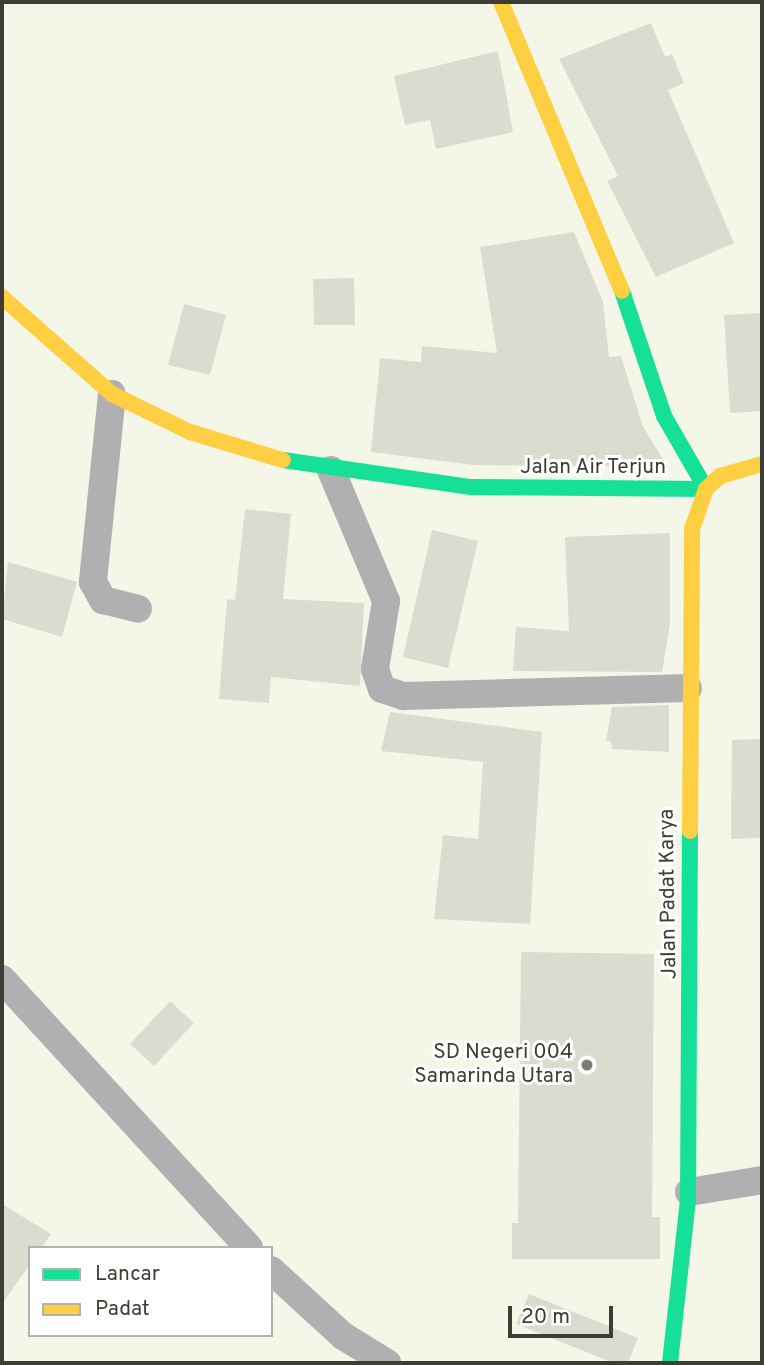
<!DOCTYPE html>
<html>
<head>
<meta charset="utf-8">
<style>
  body { margin:0 }
  #map { position:relative; width:764px; height:1365px; overflow:hidden; background:#f4f6e7; font-family:Overpass,sans-serif }
  div>[style] { position:absolute }
  .building>* { inset:0; background:#dbdcd0 }
  .street>* { height:28px; margin:-14px; padding:0 14px; transform-origin:14px; border-radius:14px; background:#b1afb1 }
  .fast>* { height:16px; margin:-8px; padding:0 8px; transform-origin:8px; border-radius:8px; background:#16e098 }
  .slow>* { height:16px; margin:-8px; padding:0 8px; transform-origin:8px; border-radius:8px; background:#ffcf43 }
  .dots>* { width:19px; height:19px; translate:-50% -50%; box-sizing:border-box; border:4px solid #fff; border-radius:50% }
  span { translate:-50% -50%; white-space:nowrap; text-align:center; line-height:1.15; -webkit-text-stroke:6px #fff; paint-order:stroke }
  .street-label { font-size:21px; color:#3d3e33 }
  .poi-label { font-size:21px; color:#3d3e33 }
  .right { translate:-100% -50%; text-align:right }
  .frame { position:absolute; inset:0; border:4px solid #3d3e33; pointer-events:none }
  .legend { position:absolute; left:28px; top:1246px; width:245px; height:91px; box-sizing:border-box; background:#fff; border:2px solid #b1b2ad; margin:0; padding:9px 12px; list-style:none; font-size:21px; color:#3d3e33 }
  .legend li { display:flex; align-items:center; gap:14px; height:35px }
  .legend b { width:35px; border:2px solid #b1b2ad }
  .scale { position:absolute; left:508px; top:1306px; width:105px; height:32px; box-sizing:border-box; border:4px solid #3d3e33; border-top:0; padding-left:9px; font-size:21px; line-height:24px; white-space:nowrap; color:#3d3e33; -webkit-text-stroke:5px #fff; paint-order:stroke }
</style>
</head>
<body>
<div id="map">
  <div class="building">
    <i style="clip-path:polygon(651px 23px,665px 57px,672px 54px,684px 83px,668px 90px,734px 243px,656px 277px,607px 181px,618px 176px,559px 59px)"></i>
    <i style="clip-path:polygon(498px 51px,513px 132px,436px 149px,430px 120px,405px 125px,394px 76px)"></i>
    <i style="clip-path:polygon(574px 232px,603px 302px,609px 357px,621px 356px,643px 427px,668px 467px,473px 465px,371px 452px,380px 358px,421px 362px,422px 346px,497px 353px,480px 247px)"></i>
    <i style="clip-path:polygon(354px 278px,355px 325px,314px 325px,313px 279px)"></i>
    <i style="clip-path:polygon(184px 304px,226px 315px,210px 375px,168px 365px)"></i>
    <i style="clip-path:polygon(762px 313px,762px 411px,730px 413px,724px 315px)"></i>
    <i style="clip-path:polygon(245px 509px,291px 514px,283px 599px,364px 603px,360px 686px,271px 677px,269px 703px,219px 699px,227px 599px,235px 600px)"></i>
    <i style="clip-path:polygon(432px 530px,478px 541px,448px 668px,403px 657px)"></i>
    <i style="clip-path:polygon(670px 533px,670px 624px,662px 672px,513px 671px,516px 627px,569px 631px,565px 537px)"></i>
    <i style="clip-path:polygon(8px 562px,77px 582px,62px 637px,2px 619px)"></i>
    <i style="clip-path:polygon(669px 705px,669px 752px,612px 749px,611px 741px,606px 741px,612px 707px)"></i>
    <i style="clip-path:polygon(390px 712px,542px 732px,530px 924px,434px 919px,443px 835px,478px 839px,483px 762px,381px 751px)"></i>
    <i style="clip-path:polygon(762px 739px,762px 838px,731px 839px,732px 740px)"></i>
    <i style="clip-path:polygon(521px 952px,654px 954px,652px 1217px,660px 1217px,660px 1259px,512px 1259px,512px 1223px,518px 1223px)"></i>
    <i style="clip-path:polygon(170px 1001px,194px 1023px,154px 1066px,130px 1044px)"></i>
    <i style="clip-path:polygon(2px 1204px,51px 1234px,41px 1248px,30px 1248px,30px 1264px,2px 1304px)"></i>
    <i style="clip-path:polygon(529px 1294px,638px 1338px,628px 1363px,614px 1363px,516px 1324px)"></i>
  </div>
  <div class="street">
    <i style="left:112px;top:394px;width:189px;rotate:95.8deg"></i>
    <i style="left:93px;top:582px;width:21px;rotate:61deg"></i>
    <i style="left:103px;top:600px;width:36px;rotate:14deg"></i>
    <i style="left:331px;top:470px;width:142px;rotate:67.2deg"></i>
    <i style="left:386px;top:601px;width:69px;rotate:99.2deg"></i>
    <i style="left:375px;top:669px;width:21px;rotate:71deg"></i>
    <i style="left:382px;top:689px;width:23px;rotate:18deg"></i>
    <i style="left:404px;top:696px;width:284px;rotate:-1.6deg"></i>
    <i style="left:2px;top:979px;width:365px;rotate:47.4deg"></i>
    <i style="left:689px;top:1192px;width:74px;rotate:-9.3deg"></i>
    <i style="left:271px;top:1270px;width:98px;rotate:42.5deg"></i>
    <i style="left:343px;top:1336px;width:52px;rotate:31.5deg"></i>
  </div>
  <div class="fast">
    <i style="left:622px;top:291px;width:132px;rotate:71.4deg"></i>
    <i style="left:664px;top:416px;width:84px;rotate:60.1deg"></i>
    <i style="left:283px;top:460px;width:190px;rotate:8.2deg"></i>
    <i style="left:471px;top:487px;width:235px;rotate:0.5deg"></i>
    <i style="left:670px;top:1363px;width:163px;rotate:-83.7deg"></i>
    <i style="left:688px;top:1201px;width:370px;rotate:-89.7deg"></i>
  </div>
  <div class="slow">
    <i style="left:501px;top:2px;width:313px;rotate:67.3deg"></i>
    <i style="left:2px;top:297px;width:147px;rotate:41.4deg"></i>
    <i style="left:112px;top:394px;width:87px;rotate:26deg"></i>
    <i style="left:190px;top:432px;width:97px;rotate:16.8deg"></i>
    <i style="left:690px;top:831px;width:302px;rotate:-89.6deg"></i>
    <i style="left:692px;top:529px;width:42px;rotate:-70.7deg"></i>
    <i style="left:706px;top:489px;width:19px;rotate:-43deg"></i>
    <i style="left:720px;top:476px;width:44px;rotate:-15.9deg"></i>
  </div>
  <div class="dots">
    <i style="left:587px;top:1065px;background:#7d7e72"></i>
  </div>
  <div class="street-label">
    <span style="left:593px;top:468px">Jalan Air Terjun</span>
    <span style="left:669px;top:894px;rotate:-91deg">Jalan Padat Karya</span>
  </div>
  <div class="poi-label">
    <span class="right" style="left:573px;top:1065px">SD Negeri 004<br>Samarinda Utara</span>
  </div>
  <div class="frame"></div>
  <ul class="legend">
  <li><b style="height:9px;background:#16e098"></b>Lancar</li>
  <li><b style="height:9px;background:#ffcf43"></b>Padat</li>
  </ul>
  <div class="scale">20 m</div>
</div>
</body>
</html>
